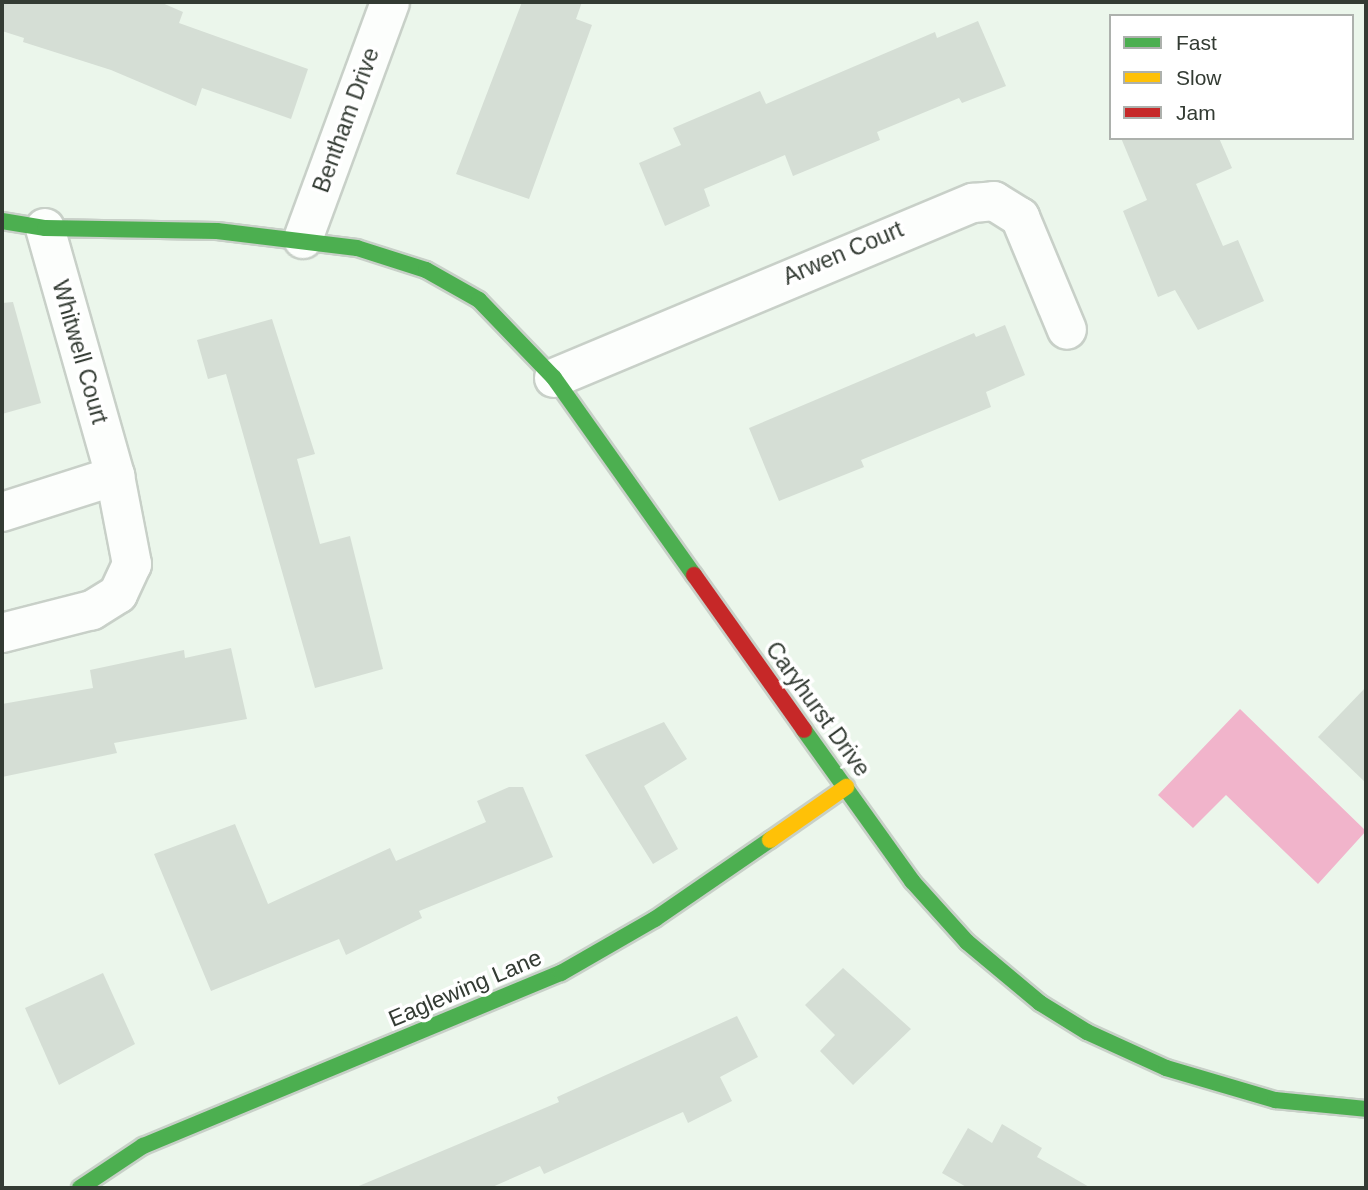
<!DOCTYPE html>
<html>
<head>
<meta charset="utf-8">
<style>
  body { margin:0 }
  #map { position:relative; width:1368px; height:1190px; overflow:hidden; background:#ebf6eb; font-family:Arial,sans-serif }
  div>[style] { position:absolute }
  .water>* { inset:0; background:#f1b4cb }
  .building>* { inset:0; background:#d5ded5 }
  .roads { filter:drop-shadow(2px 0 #c8d0c8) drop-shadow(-2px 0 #c8d0c8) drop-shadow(0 2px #c8d0c8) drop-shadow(0 -2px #c8d0c8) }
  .street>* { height:38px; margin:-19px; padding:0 19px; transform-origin:19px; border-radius:19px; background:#fcfefc }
  .fast>* { height:16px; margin:-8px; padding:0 8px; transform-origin:8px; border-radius:8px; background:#4caf50 }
  .slow>* { height:16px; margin:-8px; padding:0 8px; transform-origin:8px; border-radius:8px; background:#ffc107 }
  .jam>* { height:16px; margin:-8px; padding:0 8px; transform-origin:8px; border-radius:8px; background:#c62828 }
  span { translate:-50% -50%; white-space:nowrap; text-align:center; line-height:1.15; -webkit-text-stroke:7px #fff; paint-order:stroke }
  .street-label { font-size:23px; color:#333b33 }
  .frame { position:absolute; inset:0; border:4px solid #333b33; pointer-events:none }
  .legend { position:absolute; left:1109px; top:14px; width:245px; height:126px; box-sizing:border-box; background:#fff; border:2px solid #adb1ad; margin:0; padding:9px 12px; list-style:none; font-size:21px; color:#333b33 }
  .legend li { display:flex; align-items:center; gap:14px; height:35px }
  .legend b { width:35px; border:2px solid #adb1ad }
</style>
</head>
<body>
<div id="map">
  <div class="water">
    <i style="clip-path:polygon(1240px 709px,1366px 831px,1318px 884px,1226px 795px,1193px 828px,1158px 795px)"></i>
  </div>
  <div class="building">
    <i style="clip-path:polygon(2px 2px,160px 2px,183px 12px,179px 23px,308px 69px,291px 119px,202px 88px,196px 106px,111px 70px,23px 42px,24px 38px,2px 31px)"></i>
    <i style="clip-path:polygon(522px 2px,582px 2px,576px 19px,592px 25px,529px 199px,456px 174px)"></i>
    <i style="clip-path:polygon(978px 21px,1006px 86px,962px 103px,959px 98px,877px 132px,880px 140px,793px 176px,785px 155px,704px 189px,710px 206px,665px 226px,639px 163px,681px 145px,673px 128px,760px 91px,766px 104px,935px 32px,937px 38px)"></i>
    <i style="clip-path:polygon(1121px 138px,1219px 138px,1232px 168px,1196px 184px,1223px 246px,1238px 240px,1264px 301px,1198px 330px,1175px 290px,1158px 297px,1123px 211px,1147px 200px)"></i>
    <i style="clip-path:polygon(13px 302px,41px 403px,2px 414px,2px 303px)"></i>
    <i style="clip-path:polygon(272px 319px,315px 454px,297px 459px,320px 544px,350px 536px,383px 669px,315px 688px,226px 374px,208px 379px,197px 340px)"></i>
    <i style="clip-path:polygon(1005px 325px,1025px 375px,986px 392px,991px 407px,861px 460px,864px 467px,779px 501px,749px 428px,974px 333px,976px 337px)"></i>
    <i style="clip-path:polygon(231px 648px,247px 719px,114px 743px,117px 753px,2px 777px,2px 704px,93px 688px,90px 670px,184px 650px,185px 658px)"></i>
    <i style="clip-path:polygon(1366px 687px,1366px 783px,1318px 737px)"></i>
    <i style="clip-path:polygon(664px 722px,687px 759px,644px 786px,678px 849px,653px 864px,585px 755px)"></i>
    <i style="clip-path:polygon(509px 787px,523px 787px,553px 857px,419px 911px,422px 918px,346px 955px,339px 939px,211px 991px,154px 854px,235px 824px,268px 904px,390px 848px,396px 861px,486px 822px,477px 801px)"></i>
    <i style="clip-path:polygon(843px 968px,911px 1029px,853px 1085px,820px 1051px,835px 1035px,805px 1005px)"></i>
    <i style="clip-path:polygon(103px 973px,135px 1044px,59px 1085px,25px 1008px)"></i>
    <i style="clip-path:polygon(737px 1016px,758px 1057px,720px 1077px,732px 1101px,688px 1123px,683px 1112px,544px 1174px,540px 1166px,490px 1188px,354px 1188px,559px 1102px,557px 1097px)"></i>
    <i style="clip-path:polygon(1002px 1124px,1042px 1148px,1037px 1157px,1091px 1188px,968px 1188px,942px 1173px,968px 1128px,992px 1143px)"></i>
  </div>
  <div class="roads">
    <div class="street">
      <i style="left:45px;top:228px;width:258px;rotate:74.2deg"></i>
      <i style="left:303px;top:239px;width:252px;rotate:-69.8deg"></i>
      <i style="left:554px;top:378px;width:454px;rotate:-22.7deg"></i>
      <i style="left:973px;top:203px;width:21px;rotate:-5deg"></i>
      <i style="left:994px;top:201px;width:31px;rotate:32deg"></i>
      <i style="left:1020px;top:217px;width:122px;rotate:67.4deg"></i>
      <i style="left:2px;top:512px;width:119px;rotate:-17.7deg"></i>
      <i style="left:115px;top:476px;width:90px;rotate:79.1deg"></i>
      <i style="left:132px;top:564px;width:33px;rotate:115deg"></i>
      <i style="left:118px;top:594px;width:31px;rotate:148deg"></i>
      <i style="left:92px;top:610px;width:93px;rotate:165.7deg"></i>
    </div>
    <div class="fast">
      <i style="left:2px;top:221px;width:44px;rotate:9.2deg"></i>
      <i style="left:45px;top:228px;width:172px;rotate:1deg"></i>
      <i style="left:217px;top:231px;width:141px;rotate:6.9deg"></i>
      <i style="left:357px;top:248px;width:72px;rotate:17.7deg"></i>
      <i style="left:426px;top:270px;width:61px;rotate:29.5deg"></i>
      <i style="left:479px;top:300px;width:108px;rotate:46.1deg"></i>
      <i style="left:554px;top:378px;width:242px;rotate:54.6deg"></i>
      <i style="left:804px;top:730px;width:186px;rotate:54.4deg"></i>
      <i style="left:912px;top:881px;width:82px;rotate:48deg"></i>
      <i style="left:967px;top:942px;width:95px;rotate:39.9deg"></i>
      <i style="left:1040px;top:1003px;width:55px;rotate:31.7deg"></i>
      <i style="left:1087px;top:1032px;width:87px;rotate:24.5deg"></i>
      <i style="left:1166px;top:1068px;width:114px;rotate:16.4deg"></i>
      <i style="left:1275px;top:1100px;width:91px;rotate:5.6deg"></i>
      <i style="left:80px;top:1188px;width:76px;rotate:-33.7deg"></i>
      <i style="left:143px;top:1146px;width:452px;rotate:-22.5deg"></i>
      <i style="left:561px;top:973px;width:108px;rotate:-29.9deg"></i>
      <i style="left:655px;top:919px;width:140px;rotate:-34.5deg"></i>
    </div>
    <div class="slow">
      <i style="left:770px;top:840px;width:93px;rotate:-34.9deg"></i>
    </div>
    <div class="jam">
      <i style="left:694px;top:575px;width:190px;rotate:54.6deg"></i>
    </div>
  </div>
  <div class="street-label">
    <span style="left:346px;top:120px;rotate:-70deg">Bentham Drive</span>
    <span style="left:843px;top:253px;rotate:-23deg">Arwen Court</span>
    <span style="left:80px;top:352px;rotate:74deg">Whitwell Court</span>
    <span style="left:818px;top:709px;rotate:54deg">Caryhurst Drive</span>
    <span style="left:465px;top:988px;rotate:-23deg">Eaglewing Lane</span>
  </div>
  <div class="frame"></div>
  <ul class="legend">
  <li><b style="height:9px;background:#4caf50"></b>Fast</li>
  <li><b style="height:9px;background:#ffc107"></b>Slow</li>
  <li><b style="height:9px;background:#c62828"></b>Jam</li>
  </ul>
</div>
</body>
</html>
